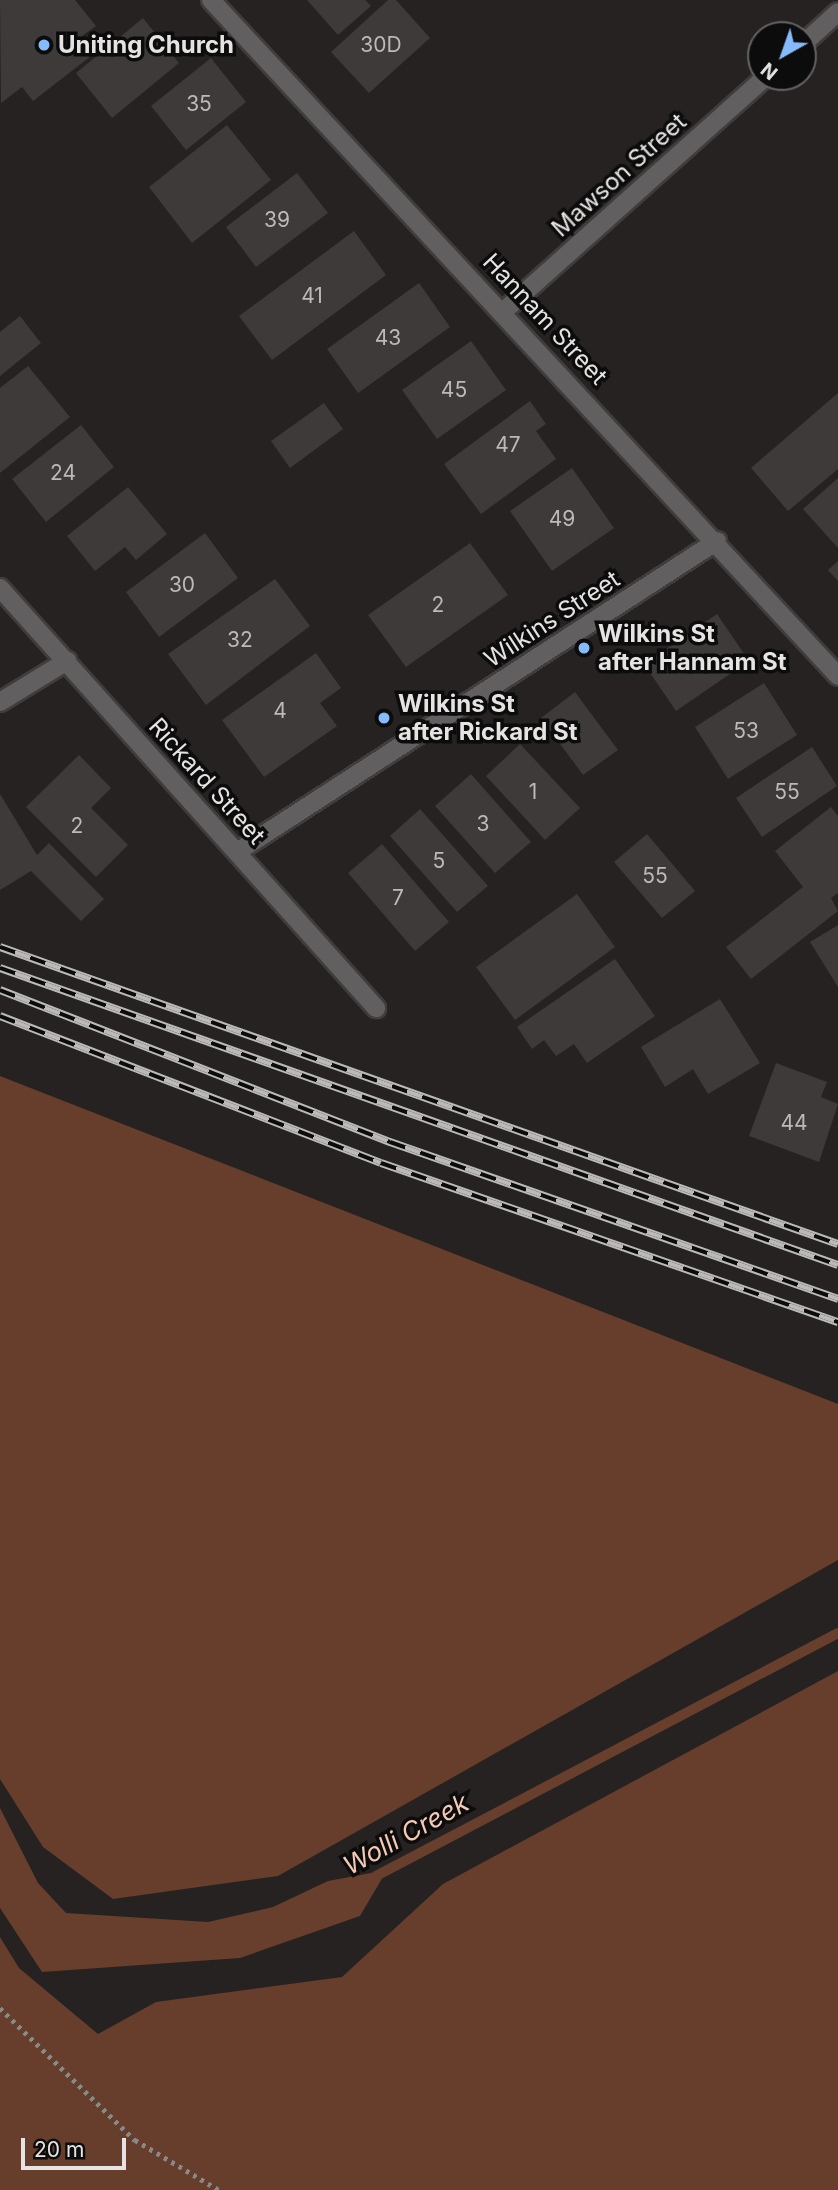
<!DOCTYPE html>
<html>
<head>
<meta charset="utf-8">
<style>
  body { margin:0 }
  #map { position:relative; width:838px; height:2190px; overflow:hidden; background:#252221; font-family:Inter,sans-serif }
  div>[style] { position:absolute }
  .forest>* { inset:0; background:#673d2b }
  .water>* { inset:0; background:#683e2c }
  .stream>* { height:10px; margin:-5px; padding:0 5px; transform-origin:5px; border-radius:5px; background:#683e2c }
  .building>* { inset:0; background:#3d3a39 }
  .path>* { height:4.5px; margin-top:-2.25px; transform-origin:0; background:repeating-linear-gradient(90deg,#8b8988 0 3.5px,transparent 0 8.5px) }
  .roads { filter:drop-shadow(2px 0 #403d3c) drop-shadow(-2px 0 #403d3c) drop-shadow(0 2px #403d3c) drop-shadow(0 -2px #403d3c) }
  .street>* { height:18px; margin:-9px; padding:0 9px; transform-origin:9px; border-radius:9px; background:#615f5f }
  .rail>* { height:8px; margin-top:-4px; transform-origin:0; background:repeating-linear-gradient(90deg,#0d0c0c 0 16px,#bbbab9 0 32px); box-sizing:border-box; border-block:2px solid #bbbab9 }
  .dots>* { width:19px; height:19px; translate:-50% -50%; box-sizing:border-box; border:4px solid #0d0c0c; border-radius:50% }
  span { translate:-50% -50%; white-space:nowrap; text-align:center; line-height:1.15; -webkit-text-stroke:7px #0d0c0c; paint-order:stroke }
  .number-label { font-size:21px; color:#bbbab8 }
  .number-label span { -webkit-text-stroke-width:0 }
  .poi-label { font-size:24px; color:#e5e4e3; font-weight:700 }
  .left { translate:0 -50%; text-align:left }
  .street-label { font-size:24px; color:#e5e4e3 }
  .water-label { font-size:26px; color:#f6c9b6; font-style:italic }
  .north { position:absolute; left:747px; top:21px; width:70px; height:70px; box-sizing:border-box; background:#0d0c0c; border:2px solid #636262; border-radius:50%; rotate:220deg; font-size:19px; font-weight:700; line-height:28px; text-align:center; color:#e5e4e3 }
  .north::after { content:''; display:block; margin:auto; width:24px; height:32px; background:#86bbfb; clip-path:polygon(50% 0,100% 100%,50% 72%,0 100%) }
  .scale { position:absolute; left:21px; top:2138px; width:105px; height:32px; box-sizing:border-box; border:4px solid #e5e4e3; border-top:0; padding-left:9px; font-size:21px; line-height:24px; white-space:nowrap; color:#e5e4e3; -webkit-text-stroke:5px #0d0c0c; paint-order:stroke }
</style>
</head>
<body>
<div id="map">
  <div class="forest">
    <i style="clip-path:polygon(0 1076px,838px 1404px,838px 1560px,278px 1876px,113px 1899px,43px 1847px,0 1779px)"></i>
    <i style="clip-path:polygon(838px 1671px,838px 2190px,0 2190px,0 1937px,19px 1968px,98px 2034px,156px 2002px,342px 1977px,443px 1884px)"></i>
  </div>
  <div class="water">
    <i style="clip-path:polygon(0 1808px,38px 1883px,66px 1913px,208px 1922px,273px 1907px,328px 1881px,387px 1870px,360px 1916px,240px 1958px,42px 1972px,0 1908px)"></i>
  </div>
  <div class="stream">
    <i style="left:376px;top:1876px;width:522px;rotate:-27.74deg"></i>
  </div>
  <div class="building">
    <i style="clip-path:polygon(0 0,75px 0,96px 26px,82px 36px,95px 53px,33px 101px,22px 87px,1px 103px)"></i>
    <i style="clip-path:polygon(307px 0,365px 0,371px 6px,338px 35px)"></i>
    <i style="clip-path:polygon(388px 0,396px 0,430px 38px,369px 93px,331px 52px)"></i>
    <i style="clip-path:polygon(143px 18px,179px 63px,112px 118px,76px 73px)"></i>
    <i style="clip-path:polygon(211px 58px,246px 102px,186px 150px,151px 106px)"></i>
    <i style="clip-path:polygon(227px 125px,271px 180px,192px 243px,149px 187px)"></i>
    <i style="clip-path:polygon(297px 173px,328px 213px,256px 267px,226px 227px)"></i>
    <i style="clip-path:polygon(354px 231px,386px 275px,272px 360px,239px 316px)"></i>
    <i style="clip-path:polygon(419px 283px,450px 327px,358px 393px,327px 349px)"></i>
    <i style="clip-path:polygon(20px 316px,41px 343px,0 376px,0 332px)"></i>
    <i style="clip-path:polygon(471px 341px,506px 390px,437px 439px,402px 390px)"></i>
    <i style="clip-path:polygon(28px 366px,70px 417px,0 473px,0 388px)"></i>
    <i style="clip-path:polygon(838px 393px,838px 469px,788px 511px,751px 468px)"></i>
    <i style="clip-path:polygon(530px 401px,546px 424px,536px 431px,556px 459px,481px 514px,444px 464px)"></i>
    <i style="clip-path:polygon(324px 403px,343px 429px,290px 468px,271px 441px)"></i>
    <i style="clip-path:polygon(81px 425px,114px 467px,46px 522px,12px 479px)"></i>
    <i style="clip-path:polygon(572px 468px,614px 528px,552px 571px,510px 511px)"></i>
    <i style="clip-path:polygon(838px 478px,838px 548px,803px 509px)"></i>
    <i style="clip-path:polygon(128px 487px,167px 534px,136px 560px,125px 547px,95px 571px,67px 536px)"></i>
    <i style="clip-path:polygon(205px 533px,238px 578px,159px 637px,126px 592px)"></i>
    <i style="clip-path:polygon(470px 543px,508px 595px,406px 667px,368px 615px)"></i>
    <i style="clip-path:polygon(838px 561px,838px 581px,828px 570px)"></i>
    <i style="clip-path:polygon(275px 579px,310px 626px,206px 705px,168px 654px)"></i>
    <i style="clip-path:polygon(717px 614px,749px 661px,676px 711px,644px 664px)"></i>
    <i style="clip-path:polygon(316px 653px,341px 688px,320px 703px,337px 726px,264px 777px,222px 720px)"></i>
    <i style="clip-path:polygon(764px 683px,797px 735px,728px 779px,695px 727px)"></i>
    <i style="clip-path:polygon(575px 692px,618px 750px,583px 775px,541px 718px)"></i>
    <i style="clip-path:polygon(520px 744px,580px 808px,545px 840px,486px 776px)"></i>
    <i style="clip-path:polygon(812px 747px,837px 786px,762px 837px,736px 798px)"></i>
    <i style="clip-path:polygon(79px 755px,111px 788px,91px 808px,128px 845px,96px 877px,26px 807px)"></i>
    <i style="clip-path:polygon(471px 774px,531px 842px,495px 873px,435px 806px)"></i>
    <i style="clip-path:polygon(0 794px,37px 855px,49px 843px,104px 899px,81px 921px,31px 871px,0 890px)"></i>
    <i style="clip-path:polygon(831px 807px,838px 816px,838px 893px,831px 898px,838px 911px,751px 979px,726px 947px,803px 887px,775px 851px)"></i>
    <i style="clip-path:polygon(420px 809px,488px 886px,457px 912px,390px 836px)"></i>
    <i style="clip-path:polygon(647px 834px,695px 891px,662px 918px,614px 862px)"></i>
    <i style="clip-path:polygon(382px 844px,449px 922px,415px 951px,348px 873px)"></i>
    <i style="clip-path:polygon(577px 894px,615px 947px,515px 1020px,476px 967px)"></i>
    <i style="clip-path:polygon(838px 925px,838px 987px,810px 942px)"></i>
    <i style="clip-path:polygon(615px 959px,655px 1016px,587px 1063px,574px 1044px,556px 1056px,544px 1040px,532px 1049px,517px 1027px)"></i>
    <i style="clip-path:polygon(720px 999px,760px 1063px,708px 1094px,693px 1069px,665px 1087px,641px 1047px)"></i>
    <i style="clip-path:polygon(776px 1063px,827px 1082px,821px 1097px,838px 1104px,819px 1162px,749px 1136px)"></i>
  </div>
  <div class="path">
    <i style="left:0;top:2008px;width:189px;rotate:44.4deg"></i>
    <i style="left:135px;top:2140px;width:98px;rotate:30.8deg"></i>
  </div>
  <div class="roads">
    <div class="street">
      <i style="left:211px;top:0;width:922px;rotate:47.15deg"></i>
      <i style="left:803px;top:44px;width:47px;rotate:-42.4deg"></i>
      <i style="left:505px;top:310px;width:350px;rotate:-41.8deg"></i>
      <i style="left:0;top:588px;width:564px;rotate:48.16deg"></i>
      <i style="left:0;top:702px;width:79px;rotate:-31.5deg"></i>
      <i style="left:237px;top:852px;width:572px;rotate:-32.94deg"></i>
    </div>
  </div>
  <div class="rail">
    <i style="left:0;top:947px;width:889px;rotate:19.52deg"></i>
    <i style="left:0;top:968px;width:889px;rotate:19.52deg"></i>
    <i style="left:0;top:990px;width:419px;rotate:21.3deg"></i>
    <i style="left:390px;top:1142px;width:475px;rotate:19.3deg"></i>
    <i style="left:0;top:1016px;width:408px;rotate:21.1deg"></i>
    <i style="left:381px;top:1163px;width:484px;rotate:19.2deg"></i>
  </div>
  <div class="dots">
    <i style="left:44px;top:45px;background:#86bbfb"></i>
    <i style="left:584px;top:648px;background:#86bbfb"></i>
    <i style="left:384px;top:718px;background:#86bbfb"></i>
  </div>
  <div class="number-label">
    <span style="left:381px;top:45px">30D</span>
    <span style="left:199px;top:104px">35</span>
    <span style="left:277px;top:220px">39</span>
    <span style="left:312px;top:296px">41</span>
    <span style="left:388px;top:338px">43</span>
    <span style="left:454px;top:390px">45</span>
    <span style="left:508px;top:445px">47</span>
    <span style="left:63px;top:473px">24</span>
    <span style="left:562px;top:519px">49</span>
    <span style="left:182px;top:585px">30</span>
    <span style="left:438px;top:605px">2</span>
    <span style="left:240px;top:640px">32</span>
    <span style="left:280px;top:711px">4</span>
    <span style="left:746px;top:731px">53</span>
    <span style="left:533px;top:792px">1</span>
    <span style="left:787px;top:792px">55</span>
    <span style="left:483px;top:824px">3</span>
    <span style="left:77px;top:826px">2</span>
    <span style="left:439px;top:861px">5</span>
    <span style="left:655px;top:876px">55</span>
    <span style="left:398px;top:898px">7</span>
    <span style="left:794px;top:1123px">44</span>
  </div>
  <div class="poi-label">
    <span class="left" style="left:58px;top:45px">Uniting Church</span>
    <span class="left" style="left:598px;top:648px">Wilkins St<br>after Hannam St</span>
    <span class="left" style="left:398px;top:718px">Wilkins St<br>after Rickard St</span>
  </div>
  <div class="street-label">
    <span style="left:619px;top:175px;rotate:-42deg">Mawson Street</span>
    <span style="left:545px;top:319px;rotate:47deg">Hannam Street</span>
    <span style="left:552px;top:619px;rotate:-33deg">Wilkins Street</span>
    <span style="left:207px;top:781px;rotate:48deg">Rickard Street</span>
  </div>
  <div class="water-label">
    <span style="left:406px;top:1834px;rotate:-29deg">Wolli Creek</span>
  </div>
  <div class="north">N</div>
  <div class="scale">20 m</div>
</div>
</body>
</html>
